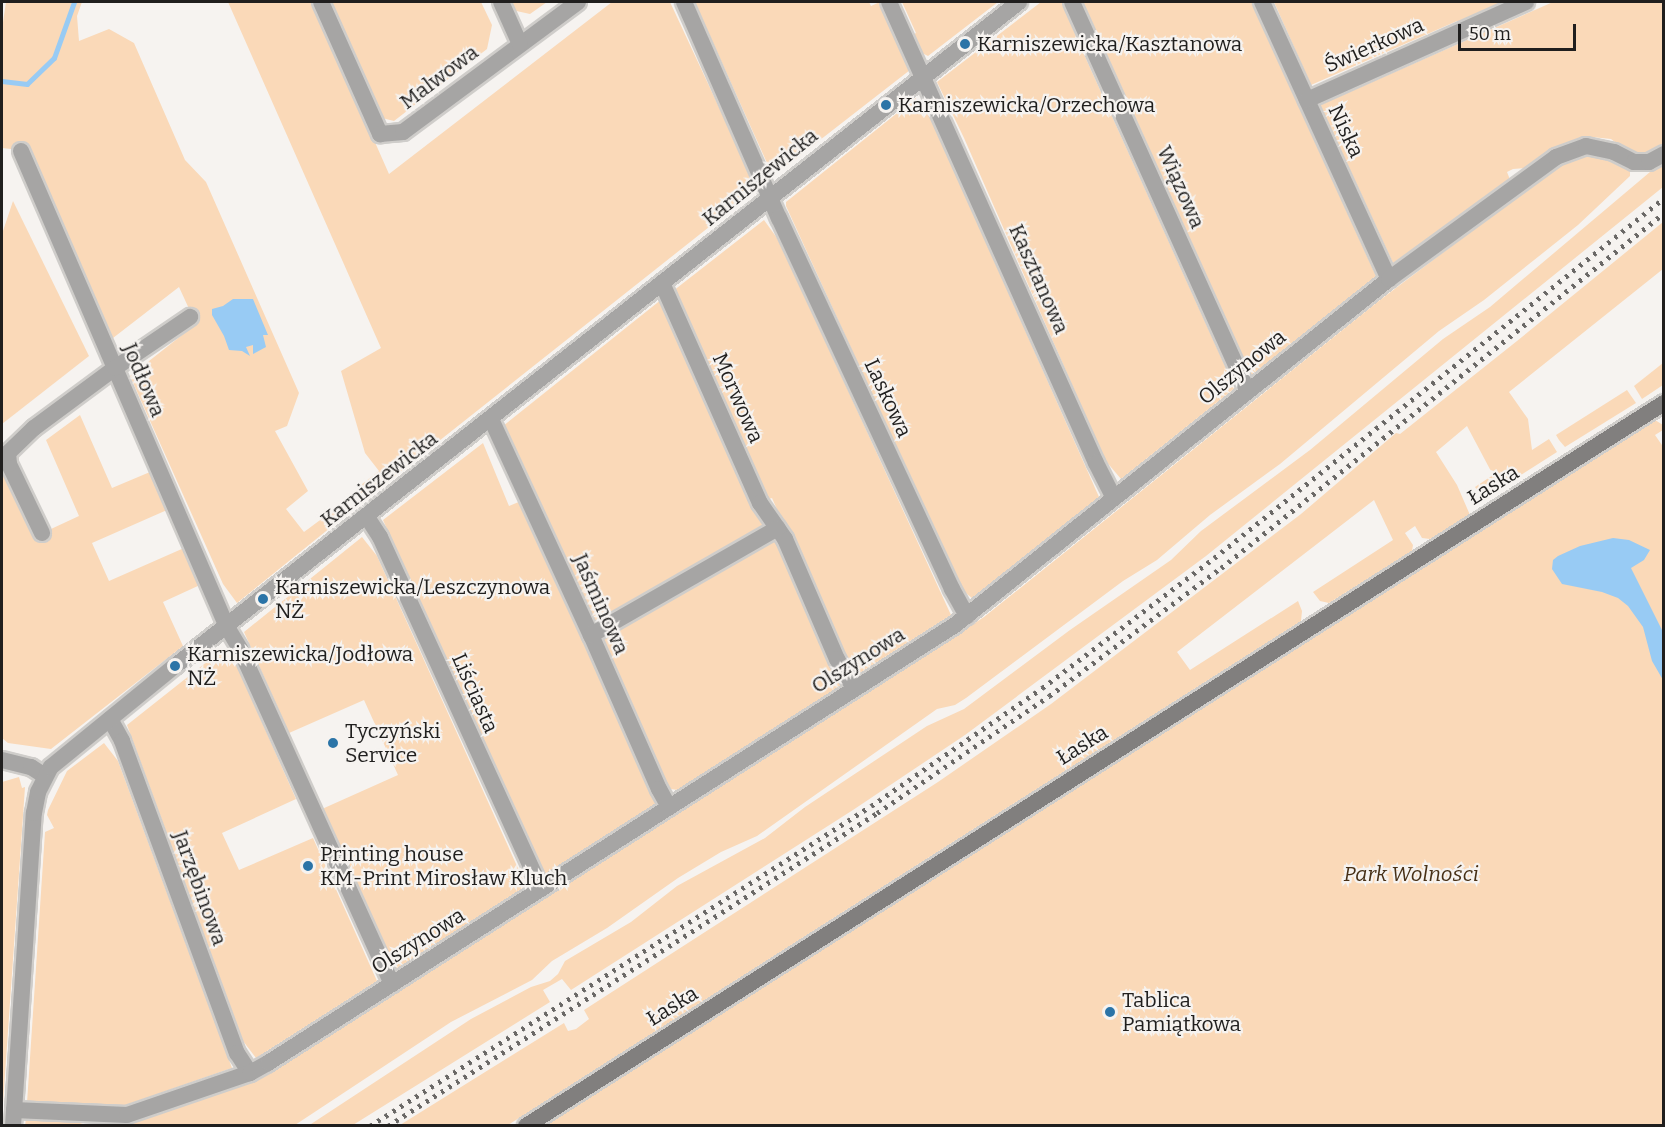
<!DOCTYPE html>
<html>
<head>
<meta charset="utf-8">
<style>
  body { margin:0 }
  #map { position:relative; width:1665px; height:1127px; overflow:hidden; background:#f6f3f0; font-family:Bitter,serif }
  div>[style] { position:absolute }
  .green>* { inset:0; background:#fad9b8 }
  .water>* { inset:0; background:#98cbf4 }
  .stream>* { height:4.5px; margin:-2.25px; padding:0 2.25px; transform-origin:2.25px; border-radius:2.25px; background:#98cbf4 }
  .roads { filter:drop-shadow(2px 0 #cfcdca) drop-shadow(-2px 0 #cfcdca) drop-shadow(0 2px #cfcdca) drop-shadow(0 -2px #cfcdca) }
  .minor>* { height:16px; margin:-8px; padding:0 8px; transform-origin:8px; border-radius:8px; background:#a6a5a4 }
  .tertiary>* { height:16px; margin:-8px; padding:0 8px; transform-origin:8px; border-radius:8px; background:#a6a5a4 }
  .secondary>* { height:16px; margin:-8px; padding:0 8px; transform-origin:8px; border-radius:8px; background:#817f7e }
  .rail>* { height:4.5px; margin-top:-2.25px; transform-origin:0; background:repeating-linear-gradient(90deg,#6a6866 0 3px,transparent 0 9px) }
  .dots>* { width:16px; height:16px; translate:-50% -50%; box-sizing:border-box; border:3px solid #f6f3f0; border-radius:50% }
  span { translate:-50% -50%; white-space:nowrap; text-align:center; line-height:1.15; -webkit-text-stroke:4.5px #f6f3f0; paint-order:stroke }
  .poi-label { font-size:21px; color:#201f1e }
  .left { translate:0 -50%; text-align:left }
  .street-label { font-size:21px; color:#201f1e }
  .park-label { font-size:21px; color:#473016; font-style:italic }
  .frame { position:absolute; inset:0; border:3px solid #201f1e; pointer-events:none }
  .scale { position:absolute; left:1458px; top:24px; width:118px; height:27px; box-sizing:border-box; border:3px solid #201f1e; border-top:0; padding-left:8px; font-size:18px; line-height:21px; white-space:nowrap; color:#201f1e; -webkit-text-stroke:4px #f6f3f0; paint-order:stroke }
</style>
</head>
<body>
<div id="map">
  <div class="green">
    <i style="clip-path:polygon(6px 2px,82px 2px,77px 16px,79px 41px,109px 29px,134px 43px,185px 160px,206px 182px,299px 393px,287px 426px,275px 431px,308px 491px,286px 509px,304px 532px,339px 506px,346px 515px,237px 603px,223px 584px,130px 376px,196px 324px,179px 287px,113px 338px,29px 151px,2px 148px,2px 29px)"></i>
    <i style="clip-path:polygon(228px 2px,313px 2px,389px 174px,612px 2px,670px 2px,757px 189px,362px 502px,358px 496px,357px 488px,379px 471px,365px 453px,341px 371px,381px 348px)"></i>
    <i style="clip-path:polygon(326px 2px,481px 2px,492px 25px,487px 49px,394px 121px,378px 117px)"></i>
    <i style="clip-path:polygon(508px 2px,547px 2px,530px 14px,512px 10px)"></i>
    <i style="clip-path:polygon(689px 2px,869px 2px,871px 6px,880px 2px,910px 70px,784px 168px,767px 163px,696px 5px,691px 7px)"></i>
    <i style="clip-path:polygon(902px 2px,998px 2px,928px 56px,920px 52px,912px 35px,916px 33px)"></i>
    <i style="clip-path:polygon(1041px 2px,1063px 2px,1077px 39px,1235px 388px,1121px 479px,1105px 460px,964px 138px,937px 82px)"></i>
    <i style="clip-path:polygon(1083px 2px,1252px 2px,1376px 276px,1261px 368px,1262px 372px,1257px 375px,1249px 375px,1229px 331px,1231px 330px)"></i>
    <i style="clip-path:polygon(1274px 2px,1502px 2px,1464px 37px,1457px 21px,1311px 85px)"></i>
    <i style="clip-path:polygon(1553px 2px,1663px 2px,1663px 147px,1648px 156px,1631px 154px,1611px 139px,1592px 137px,1526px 168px,1513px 169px,1507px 172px,1511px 182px,1393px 263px,1320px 105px)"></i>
    <i style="clip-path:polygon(916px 98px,931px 118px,1099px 497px,973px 599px,961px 589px,786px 206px,786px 202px)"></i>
    <i style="clip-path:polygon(1574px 154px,1599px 154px,1630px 169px,1630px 176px,1578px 225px,1484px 300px,1439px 331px,1280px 464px,1210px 515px,1157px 560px,1123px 581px,966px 698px,955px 705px,937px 709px,757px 836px,721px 852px,678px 878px,607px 928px,552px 961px,532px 980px,451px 1022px,295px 1125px,98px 1126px,99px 1123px,126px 1125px,259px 1078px,952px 638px,984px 617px,1380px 300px)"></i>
    <i style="clip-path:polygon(1663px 161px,1663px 187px,1206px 556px,965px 735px,853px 810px,571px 990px,562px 979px,543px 990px,550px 1002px,353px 1125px,308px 1126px,471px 1019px,531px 987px,550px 981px,558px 974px,565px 961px,631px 922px,677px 886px,765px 838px,805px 807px,927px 726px,964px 709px,1070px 630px,1171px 560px,1201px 531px,1310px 450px,1443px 339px,1490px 307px)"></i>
    <i style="clip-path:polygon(13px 201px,89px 356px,2px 424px,2px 234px)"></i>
    <i style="clip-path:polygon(764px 220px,777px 238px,808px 303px,951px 615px,855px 676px,842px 658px,772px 498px,766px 500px,673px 291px)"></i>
    <i style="clip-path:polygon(1663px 222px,1663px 269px,1509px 392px,1528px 419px,1532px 450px,1549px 439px,1557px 452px,1483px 499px,1475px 487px,1493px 475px,1467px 426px,1436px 452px,1457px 485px,1470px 515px,1430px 539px,1422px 538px,1415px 526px,1405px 533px,1413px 545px,1412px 551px,1329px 603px,1320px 601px,1313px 592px,1393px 540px,1374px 500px,1177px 652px,1190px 670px,1298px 601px,1302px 611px,1301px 621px,508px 1125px,400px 1125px,564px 1023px,568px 1031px,576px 1029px,589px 1019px,584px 1010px,938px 782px,1051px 704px,1301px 514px,1396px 433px,1400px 434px,1517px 341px)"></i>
    <i style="clip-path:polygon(662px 299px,764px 528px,598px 622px,592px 620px,503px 426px)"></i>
    <i style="clip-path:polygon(1663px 363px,1663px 385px,1642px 399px,1634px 386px)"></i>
    <i style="clip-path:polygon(1627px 390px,1636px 403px,1565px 447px,1559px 440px,1556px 435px)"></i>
    <i style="clip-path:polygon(80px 415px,112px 488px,150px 472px,167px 510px,92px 543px,109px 581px,184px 548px,200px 585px,163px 602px,183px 646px,51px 749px,8px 743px,2px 738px,2px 460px,38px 535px,79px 516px,46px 440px)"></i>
    <i style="clip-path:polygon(1655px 420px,1663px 425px,1663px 430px,1655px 435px,1664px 448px,1663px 1125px,544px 1126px)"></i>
    <i style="clip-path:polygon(483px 443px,509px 506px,521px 501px,658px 803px,546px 874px,536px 861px,383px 520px)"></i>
    <i style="clip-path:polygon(362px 537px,377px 556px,526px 886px,397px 969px,385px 948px,322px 809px,398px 775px,364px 700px,289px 733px,244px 632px)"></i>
    <i style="clip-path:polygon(775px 539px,781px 542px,844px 684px,678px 790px,671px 789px,660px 773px,599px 639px)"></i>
    <i style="clip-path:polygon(223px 649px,238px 668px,296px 799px,222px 833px,239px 870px,313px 838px,377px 981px,256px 1058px,243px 1041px,127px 725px)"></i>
    <i style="clip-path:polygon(104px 743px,118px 761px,232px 1068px,120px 1107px,27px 1103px,45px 832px,54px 828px,47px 815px,48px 810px,67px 771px)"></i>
    <i style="clip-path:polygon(19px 777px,22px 788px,25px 787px,2px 1117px,2px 782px)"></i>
    <i style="clip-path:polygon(26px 1118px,77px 1122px,86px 1125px,25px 1126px)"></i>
  </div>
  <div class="water">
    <i style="clip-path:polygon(233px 299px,253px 299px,268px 335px,263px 335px,266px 347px,253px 354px,253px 345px,246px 347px,250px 356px,242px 351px,229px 350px,224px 336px,212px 315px,212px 309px,223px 306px)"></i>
    <i style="clip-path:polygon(1613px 538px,1629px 540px,1650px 550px,1644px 560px,1631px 568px,1663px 632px,1663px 680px,1652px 661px,1643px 627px,1628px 606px,1618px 598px,1602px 592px,1562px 584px,1552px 569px,1553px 560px,1558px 556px,1580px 546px)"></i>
  </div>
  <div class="stream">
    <i style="left:2px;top:81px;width:25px;rotate:7deg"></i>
    <i style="left:27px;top:84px;width:37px;rotate:-44deg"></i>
    <i style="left:54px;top:58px;width:59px;rotate:-70.3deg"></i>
  </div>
  <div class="roads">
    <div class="minor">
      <i style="left:321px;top:2px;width:145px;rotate:65.9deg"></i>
      <i style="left:380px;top:134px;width:23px;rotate:-5deg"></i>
      <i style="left:403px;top:132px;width:218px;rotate:-36.6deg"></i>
      <i style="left:501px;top:2px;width:46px;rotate:65.7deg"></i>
      <i style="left:684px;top:2px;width:236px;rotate:66.3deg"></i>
      <i style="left:779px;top:218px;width:409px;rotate:65deg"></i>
      <i style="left:952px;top:589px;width:31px;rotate:61deg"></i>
      <i style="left:889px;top:2px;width:505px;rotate:65.82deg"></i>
      <i style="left:1096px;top:463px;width:39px;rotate:63deg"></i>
      <i style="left:1072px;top:2px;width:427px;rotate:65.7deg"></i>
      <i style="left:1262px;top:2px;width:305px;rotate:65.4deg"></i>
      <i style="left:1307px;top:100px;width:240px;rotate:-24.1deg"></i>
      <i style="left:21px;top:151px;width:519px;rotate:66.6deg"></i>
      <i style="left:227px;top:627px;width:26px;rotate:59deg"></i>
      <i style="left:240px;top:649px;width:368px;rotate:65.6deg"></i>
      <i style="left:662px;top:283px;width:241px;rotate:66deg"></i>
      <i style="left:760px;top:503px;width:44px;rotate:55.2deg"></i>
      <i style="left:785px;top:539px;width:131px;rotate:66.6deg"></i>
      <i style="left:837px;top:659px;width:34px;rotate:60deg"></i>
      <i style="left:491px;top:419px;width:238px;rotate:65.2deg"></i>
      <i style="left:591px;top:635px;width:168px;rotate:66.2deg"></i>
      <i style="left:659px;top:789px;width:21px;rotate:61deg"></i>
      <i style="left:367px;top:517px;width:24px;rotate:57deg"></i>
      <i style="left:380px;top:537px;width:387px;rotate:65.4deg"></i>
      <i style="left:42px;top:533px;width:76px;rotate:-115.6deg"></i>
      <i style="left:9px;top:464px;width:11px;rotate:-95deg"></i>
      <i style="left:8px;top:453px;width:36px;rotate:-44deg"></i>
      <i style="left:34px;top:428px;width:101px;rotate:-36.5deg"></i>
      <i style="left:115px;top:368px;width:91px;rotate:-34.2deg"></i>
      <i style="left:591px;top:635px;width:215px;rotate:-29.8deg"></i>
      <i style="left:110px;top:719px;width:25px;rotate:61deg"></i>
      <i style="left:122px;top:741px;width:333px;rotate:69.8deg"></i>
      <i style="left:237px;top:1053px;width:24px;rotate:57deg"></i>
      <i style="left:2px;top:760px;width:30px;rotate:14deg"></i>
      <i style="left:31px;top:767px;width:17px;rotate:33deg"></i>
      <i style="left:14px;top:1110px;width:113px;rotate:2.5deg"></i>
      <i style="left:127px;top:1115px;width:130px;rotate:-18.9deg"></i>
      <i style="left:250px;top:1073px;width:21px;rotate:-29deg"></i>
      <i style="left:268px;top:1063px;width:815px;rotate:-32.52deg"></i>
      <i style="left:955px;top:625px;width:555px;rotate:-38.56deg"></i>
      <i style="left:1389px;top:279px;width:207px;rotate:-36.1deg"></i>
      <i style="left:1556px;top:157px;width:32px;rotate:-20deg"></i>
      <i style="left:1586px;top:146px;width:29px;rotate:12deg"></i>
      <i style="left:1614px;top:152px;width:22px;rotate:27deg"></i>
      <i style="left:1634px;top:162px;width:15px"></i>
      <i style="left:1649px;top:162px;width:17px;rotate:-28deg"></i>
    </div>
    <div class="tertiary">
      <i style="left:13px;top:1126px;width:314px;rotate:-86.2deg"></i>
      <i style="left:34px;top:813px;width:21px;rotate:-79deg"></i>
      <i style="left:38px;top:792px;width:28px;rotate:-63deg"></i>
      <i style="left:51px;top:767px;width:160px;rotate:-39.2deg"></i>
      <i style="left:175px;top:666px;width:1074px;rotate:-38.19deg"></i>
    </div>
    <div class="secondary">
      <i style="left:526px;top:1126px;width:1348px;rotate:-32.43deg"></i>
    </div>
  </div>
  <div class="rail">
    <i style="left:370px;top:1126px;width:594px;rotate:-32.57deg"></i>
    <i style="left:871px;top:806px;width:208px;rotate:-34.6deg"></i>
    <i style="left:1042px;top:688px;width:216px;rotate:-37.1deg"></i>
    <i style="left:1214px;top:558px;width:576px;rotate:-38.66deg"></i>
    <i style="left:388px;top:1126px;width:581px;rotate:-32.62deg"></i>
    <i style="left:877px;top:813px;width:208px;rotate:-34.2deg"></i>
    <i style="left:1049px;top:696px;width:214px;rotate:-36.7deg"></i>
    <i style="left:1221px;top:568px;width:568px;rotate:-38.71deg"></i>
  </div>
  <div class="dots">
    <i style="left:965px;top:44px;background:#2b74a7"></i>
    <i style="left:886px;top:105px;background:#2b74a7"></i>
    <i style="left:263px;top:599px;background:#2b74a7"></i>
    <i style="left:175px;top:666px;background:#2b74a7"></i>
    <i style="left:333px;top:743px;background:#2b74a7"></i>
    <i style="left:308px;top:866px;background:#2b74a7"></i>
    <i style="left:1110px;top:1012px;background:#2b74a7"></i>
  </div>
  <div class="poi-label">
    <span class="left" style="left:977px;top:44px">Karniszewicka/Kasztanowa</span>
    <span class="left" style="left:898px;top:105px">Karniszewicka/Orzechowa</span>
    <span class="left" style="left:275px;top:599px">Karniszewicka/Leszczynowa<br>NŻ</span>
    <span class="left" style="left:187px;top:666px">Karniszewicka/Jodłowa<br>NŻ</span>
    <span class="left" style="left:345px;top:743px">Tyczyński<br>Service</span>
    <span class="left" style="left:320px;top:866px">Printing house<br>KM-Print Mirosław Kluch</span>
    <span class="left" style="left:1122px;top:1012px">Tablica<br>Pamiątkowa</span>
  </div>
  <div class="street-label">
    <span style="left:1374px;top:45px;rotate:-24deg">Świerkowa</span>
    <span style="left:439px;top:77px;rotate:-37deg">Malwowa</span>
    <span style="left:1346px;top:131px;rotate:65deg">Niska</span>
    <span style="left:760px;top:177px;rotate:-39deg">Karniszewicka</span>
    <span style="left:1181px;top:187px;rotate:66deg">Wiązowa</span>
    <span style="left:1039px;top:279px;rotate:66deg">Kasztanowa</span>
    <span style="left:1242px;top:367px;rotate:-39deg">Olszynowa</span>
    <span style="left:144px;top:380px;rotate:67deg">Jodłowa</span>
    <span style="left:738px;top:398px;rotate:66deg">Morwowa</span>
    <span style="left:888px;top:398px;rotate:65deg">Laskowa</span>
    <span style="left:379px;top:479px;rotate:-38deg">Karniszewicka</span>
    <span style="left:1493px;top:485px;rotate:-32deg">Łaska</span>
    <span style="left:601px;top:604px;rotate:66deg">Jaśminowa</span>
    <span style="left:858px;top:660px;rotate:-32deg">Olszynowa</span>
    <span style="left:475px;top:693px;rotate:66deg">Liściasta</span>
    <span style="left:1082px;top:745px;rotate:-32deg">Łaska</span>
    <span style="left:200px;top:888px;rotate:70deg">Jarzębinowa</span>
    <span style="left:418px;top:941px;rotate:-32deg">Olszynowa</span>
    <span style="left:672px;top:1006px;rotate:-32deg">Łaska</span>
  </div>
  <div class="park-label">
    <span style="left:1411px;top:874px">Park Wolności</span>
  </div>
  <div class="frame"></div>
  <div class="scale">50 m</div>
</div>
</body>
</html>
